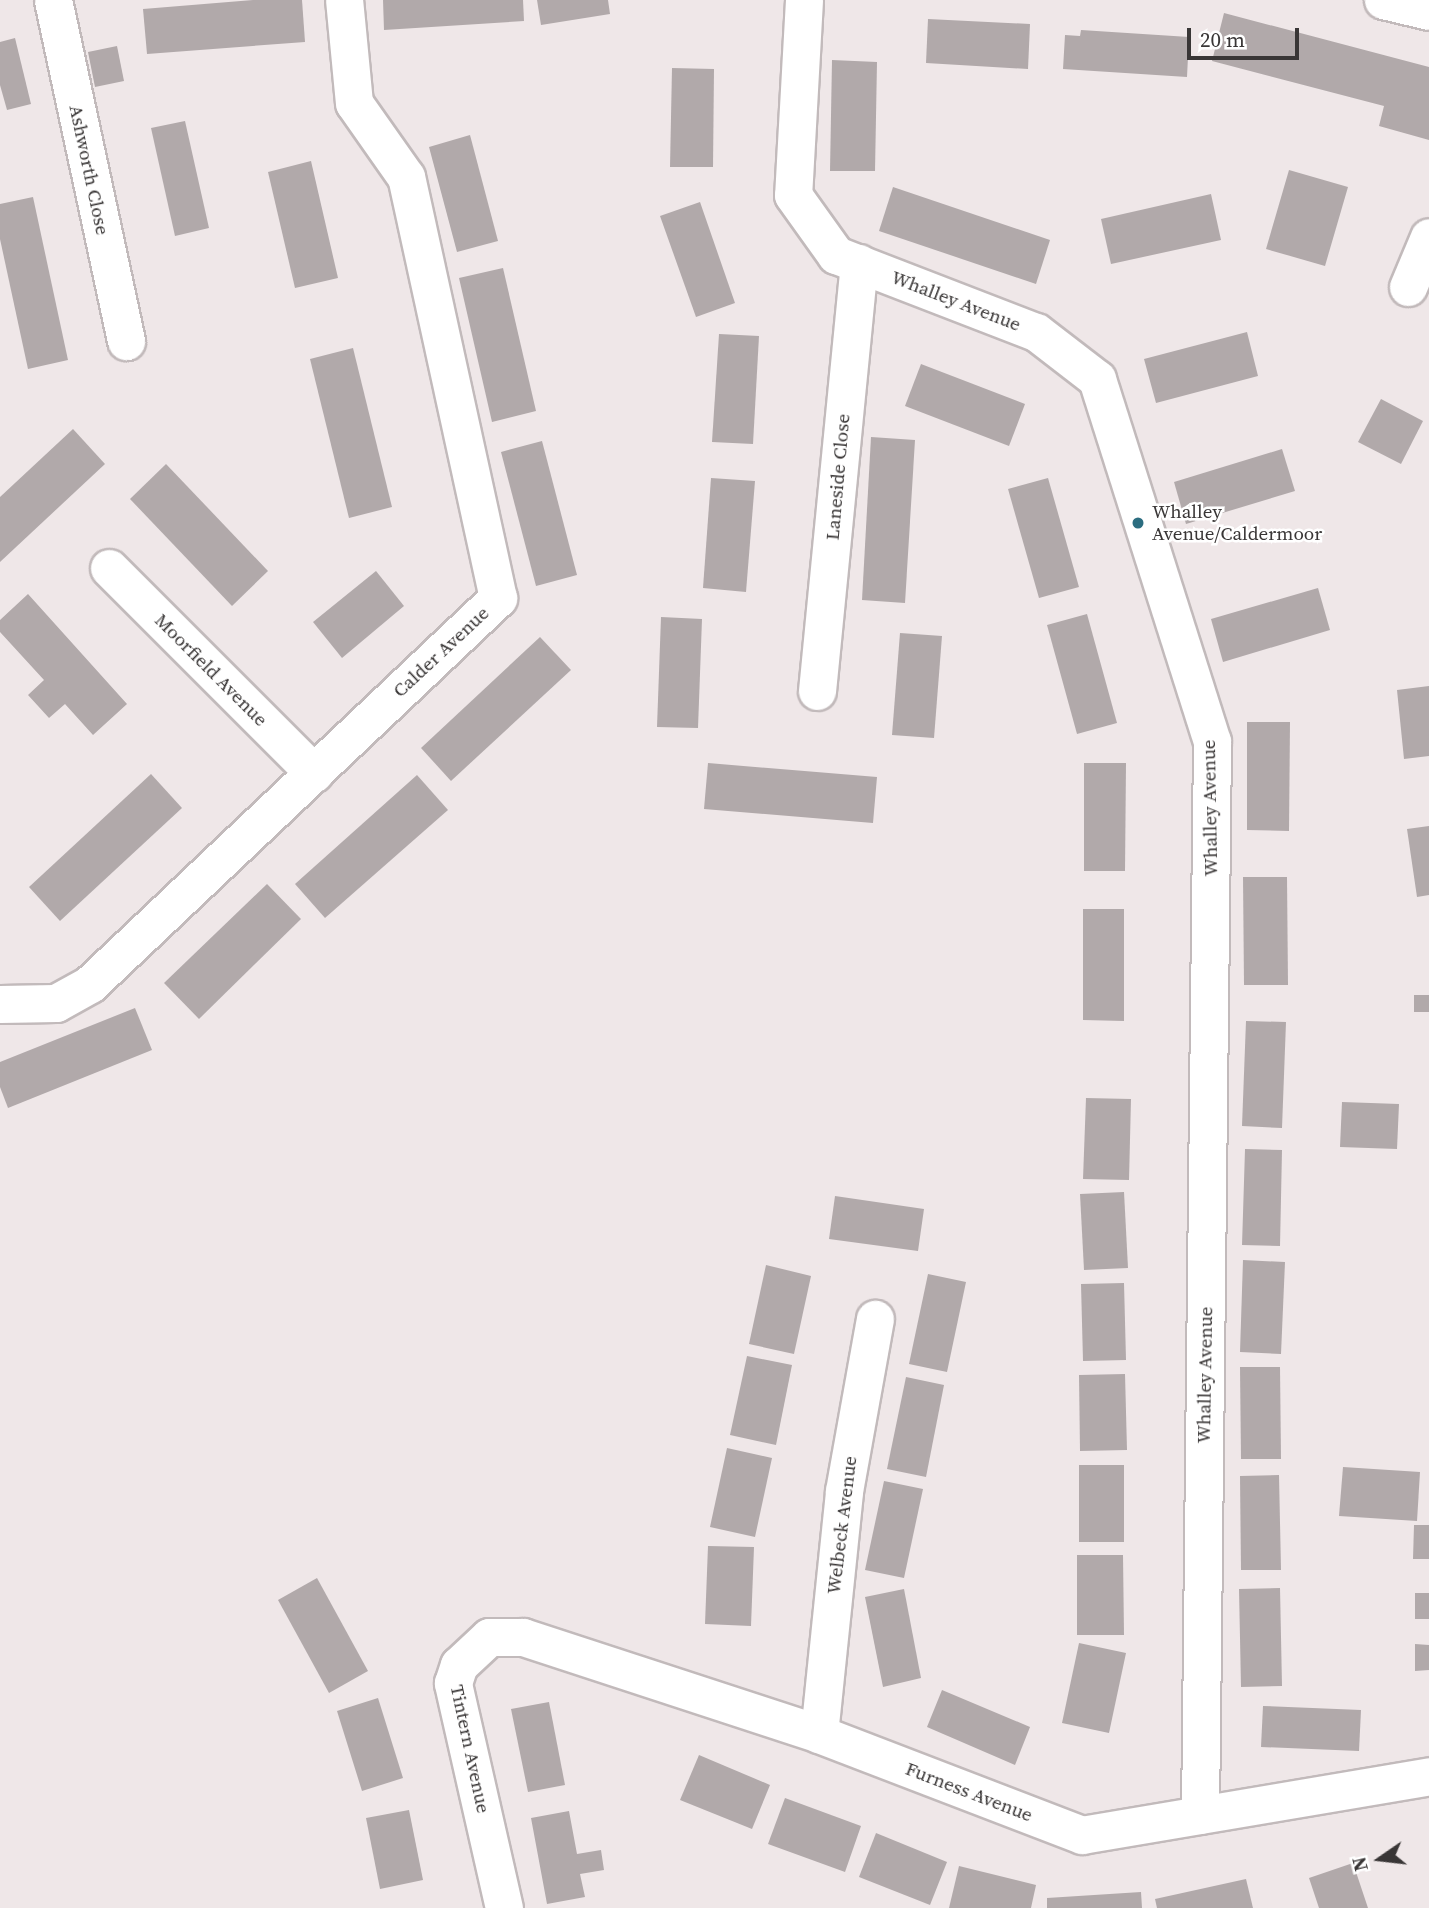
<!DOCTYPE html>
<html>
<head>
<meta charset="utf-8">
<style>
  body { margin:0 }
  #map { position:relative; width:1429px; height:1908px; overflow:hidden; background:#efe7e8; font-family:"Source Serif 4",serif }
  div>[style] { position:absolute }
  .building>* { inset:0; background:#b1a9aa }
  .roads { filter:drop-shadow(2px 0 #c2babb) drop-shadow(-2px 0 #c2babb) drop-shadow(0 2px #c2babb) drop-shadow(0 -2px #c2babb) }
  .street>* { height:37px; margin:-18.5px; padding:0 18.5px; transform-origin:18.5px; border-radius:18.5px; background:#fff }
  .dots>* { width:19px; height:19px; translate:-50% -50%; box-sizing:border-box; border:4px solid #fff; border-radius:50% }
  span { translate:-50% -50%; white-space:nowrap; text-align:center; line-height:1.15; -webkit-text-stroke:5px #fff; paint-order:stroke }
  .street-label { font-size:19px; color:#393636 }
  .poi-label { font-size:19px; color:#393636 }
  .left { translate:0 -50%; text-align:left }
  .north { position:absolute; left:1345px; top:1824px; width:70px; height:70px; -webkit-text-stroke:5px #fff; paint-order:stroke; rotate:256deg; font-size:19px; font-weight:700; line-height:28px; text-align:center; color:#393636 }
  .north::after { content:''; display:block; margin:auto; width:24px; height:32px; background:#393636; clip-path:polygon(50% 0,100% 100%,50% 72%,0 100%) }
  .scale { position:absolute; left:1187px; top:28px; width:112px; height:32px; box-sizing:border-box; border:4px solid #393636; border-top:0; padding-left:9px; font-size:21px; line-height:24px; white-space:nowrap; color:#393636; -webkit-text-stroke:5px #fff; paint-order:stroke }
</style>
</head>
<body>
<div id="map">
  <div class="building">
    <i style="clip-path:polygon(253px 0,302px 0,305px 42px,147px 54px,143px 9px)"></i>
    <i style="clip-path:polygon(383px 0,523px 0,524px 21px,384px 30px)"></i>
    <i style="clip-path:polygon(537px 0,608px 0,610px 14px,541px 25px)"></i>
    <i style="clip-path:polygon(1224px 13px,1429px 67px,1429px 140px,1379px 126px,1384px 106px,1212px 61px)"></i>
    <i style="clip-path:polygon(928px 19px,1030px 24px,1028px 69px,926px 63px)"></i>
    <i style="clip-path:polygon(1081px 30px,1189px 37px,1187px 77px,1063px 69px,1065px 35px,1080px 36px)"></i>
    <i style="clip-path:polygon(15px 38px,31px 104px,7px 110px,0 85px,0 42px)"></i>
    <i style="clip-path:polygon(117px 46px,124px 81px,95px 87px,88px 52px)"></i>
    <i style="clip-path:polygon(832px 60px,877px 62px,875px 171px,830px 171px)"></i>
    <i style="clip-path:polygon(672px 68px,714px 69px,713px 167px,670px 167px)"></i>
    <i style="clip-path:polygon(185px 121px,209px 228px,175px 236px,151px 128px)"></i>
    <i style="clip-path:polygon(470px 135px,498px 241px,457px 252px,429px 147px)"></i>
    <i style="clip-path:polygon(311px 161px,338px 278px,295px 288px,268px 172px)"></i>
    <i style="clip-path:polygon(1289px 170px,1348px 187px,1325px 266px,1266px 249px)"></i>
    <i style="clip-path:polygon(893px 187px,1050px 240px,1036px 284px,879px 231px)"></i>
    <i style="clip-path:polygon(1211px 194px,1221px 240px,1111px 264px,1101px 219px)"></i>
    <i style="clip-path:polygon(33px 197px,68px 360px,28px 369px,0 239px,0 204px)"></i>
    <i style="clip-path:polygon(700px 202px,735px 303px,696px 317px,660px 216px)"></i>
    <i style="clip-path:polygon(503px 268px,536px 411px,492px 422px,459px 278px)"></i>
    <i style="clip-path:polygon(1247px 332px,1258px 376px,1156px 403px,1144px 359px)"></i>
    <i style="clip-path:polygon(719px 334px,759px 336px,753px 444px,712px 442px)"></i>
    <i style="clip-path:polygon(353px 348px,392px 507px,349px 518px,310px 359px)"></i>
    <i style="clip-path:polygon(921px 364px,1025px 404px,1009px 446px,905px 406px)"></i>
    <i style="clip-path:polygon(1381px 399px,1423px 421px,1401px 464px,1358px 442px)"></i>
    <i style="clip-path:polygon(73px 429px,105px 464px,0 562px,0 497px)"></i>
    <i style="clip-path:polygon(871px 437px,915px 440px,905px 603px,862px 600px)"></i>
    <i style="clip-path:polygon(542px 441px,577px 575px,536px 586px,501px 452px)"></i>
    <i style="clip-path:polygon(1282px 449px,1295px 491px,1186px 524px,1174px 482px)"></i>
    <i style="clip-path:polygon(166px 464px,268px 571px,232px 606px,130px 499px)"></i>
    <i style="clip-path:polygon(711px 478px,755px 481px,746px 592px,703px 588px)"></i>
    <i style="clip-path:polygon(1048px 478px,1079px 587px,1039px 598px,1008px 489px)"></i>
    <i style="clip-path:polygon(376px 571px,404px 606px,342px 658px,313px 622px)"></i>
    <i style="clip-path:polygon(1318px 588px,1330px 630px,1223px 662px,1211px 619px)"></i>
    <i style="clip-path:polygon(28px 594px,127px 704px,93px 735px,65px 704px,49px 718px,28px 695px,44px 680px,0 632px,0 620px)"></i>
    <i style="clip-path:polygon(1087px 614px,1117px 723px,1077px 734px,1047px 625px)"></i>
    <i style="clip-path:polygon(661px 617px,702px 619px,698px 728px,657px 727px)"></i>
    <i style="clip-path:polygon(900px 633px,942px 636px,934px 738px,892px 735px)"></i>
    <i style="clip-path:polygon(540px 637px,571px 670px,451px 781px,421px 748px)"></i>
    <i style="clip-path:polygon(1429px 686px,1429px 756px,1404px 759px,1397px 690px)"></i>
    <i style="clip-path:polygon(1247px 722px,1290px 722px,1289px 831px,1247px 830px)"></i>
    <i style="clip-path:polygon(708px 763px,877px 777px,873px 823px,704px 809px)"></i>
    <i style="clip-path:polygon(1084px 763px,1126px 763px,1125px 871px,1084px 871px)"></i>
    <i style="clip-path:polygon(151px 774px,182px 808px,60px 921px,29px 887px)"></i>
    <i style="clip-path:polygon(417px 775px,448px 810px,325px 918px,295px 884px)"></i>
    <i style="clip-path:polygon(1429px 826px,1429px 895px,1417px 897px,1407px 829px)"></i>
    <i style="clip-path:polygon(1243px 877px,1287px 877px,1288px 985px,1244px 985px)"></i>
    <i style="clip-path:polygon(267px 884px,301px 919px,199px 1019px,164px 983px)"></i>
    <i style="clip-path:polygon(1083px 909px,1124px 909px,1124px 1021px,1083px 1020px)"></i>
    <i style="clip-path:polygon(1414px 995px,1429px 995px,1429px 1012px,1414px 1012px)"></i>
    <i style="clip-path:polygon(135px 1008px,152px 1050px,8px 1108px,0 1087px,0 1062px)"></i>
    <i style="clip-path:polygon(1246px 1021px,1286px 1022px,1282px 1128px,1242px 1126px)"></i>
    <i style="clip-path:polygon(1086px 1098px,1131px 1099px,1129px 1180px,1083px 1179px)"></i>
    <i style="clip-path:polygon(1342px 1102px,1399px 1104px,1397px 1149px,1340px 1147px)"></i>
    <i style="clip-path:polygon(1245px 1149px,1282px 1150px,1280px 1246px,1242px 1245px)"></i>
    <i style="clip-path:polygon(1124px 1192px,1128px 1268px,1084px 1270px,1080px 1194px)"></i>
    <i style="clip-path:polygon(835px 1196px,924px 1209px,918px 1251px,829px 1239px)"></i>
    <i style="clip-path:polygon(1243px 1260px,1285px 1262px,1281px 1354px,1240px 1352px)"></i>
    <i style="clip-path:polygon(766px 1265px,811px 1276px,794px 1354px,749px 1344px)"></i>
    <i style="clip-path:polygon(928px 1274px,966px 1282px,947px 1372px,909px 1364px)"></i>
    <i style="clip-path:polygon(1124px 1283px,1126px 1360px,1083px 1361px,1081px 1284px)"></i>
    <i style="clip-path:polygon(747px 1356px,792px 1365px,776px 1445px,730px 1435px)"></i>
    <i style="clip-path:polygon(1240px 1367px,1280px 1367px,1281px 1459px,1241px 1459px)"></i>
    <i style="clip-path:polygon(1125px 1374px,1127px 1450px,1080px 1451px,1079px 1375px)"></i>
    <i style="clip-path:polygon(906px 1377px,944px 1385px,926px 1477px,887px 1469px)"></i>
    <i style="clip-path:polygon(727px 1448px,772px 1458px,755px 1537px,710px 1527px)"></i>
    <i style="clip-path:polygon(1079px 1465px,1124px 1465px,1124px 1542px,1079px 1542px)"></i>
    <i style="clip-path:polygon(1343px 1467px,1420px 1472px,1417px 1521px,1339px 1516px)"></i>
    <i style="clip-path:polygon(1279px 1475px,1281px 1570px,1241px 1570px,1240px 1476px)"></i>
    <i style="clip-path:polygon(884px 1481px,923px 1489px,904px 1578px,865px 1570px)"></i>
    <i style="clip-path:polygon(1414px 1525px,1429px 1525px,1429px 1559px,1413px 1559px)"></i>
    <i style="clip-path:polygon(708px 1546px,754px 1547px,751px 1626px,705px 1624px)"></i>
    <i style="clip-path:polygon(1077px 1555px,1123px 1555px,1124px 1635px,1077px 1635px)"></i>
    <i style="clip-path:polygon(317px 1578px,368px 1671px,329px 1693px,278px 1600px)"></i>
    <i style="clip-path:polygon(1280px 1588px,1282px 1686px,1241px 1687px,1239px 1589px)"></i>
    <i style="clip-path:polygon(904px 1589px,921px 1678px,883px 1687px,865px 1597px)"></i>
    <i style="clip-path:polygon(1415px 1593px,1429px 1593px,1429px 1619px,1415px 1619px)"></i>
    <i style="clip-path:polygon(1079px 1643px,1126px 1653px,1109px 1733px,1062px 1723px)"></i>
    <i style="clip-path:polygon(1415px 1644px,1429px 1645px,1429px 1670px,1415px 1671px)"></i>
    <i style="clip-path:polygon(942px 1690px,1030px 1727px,1015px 1765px,927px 1727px)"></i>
    <i style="clip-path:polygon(378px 1698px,403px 1778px,362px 1791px,337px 1711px)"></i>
    <i style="clip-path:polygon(549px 1702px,565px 1785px,528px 1792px,511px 1709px)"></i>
    <i style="clip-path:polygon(1263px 1706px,1361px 1710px,1359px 1751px,1261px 1747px)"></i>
    <i style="clip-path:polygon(699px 1755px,770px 1785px,752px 1829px,680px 1800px)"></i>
    <i style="clip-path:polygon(785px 1798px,861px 1826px,845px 1872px,768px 1844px)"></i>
    <i style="clip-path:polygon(409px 1810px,423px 1880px,380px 1889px,366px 1818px)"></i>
    <i style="clip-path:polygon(569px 1811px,577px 1854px,601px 1850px,604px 1870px,580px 1874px,585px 1897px,547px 1904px,531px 1818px)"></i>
    <i style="clip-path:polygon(876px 1833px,947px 1862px,930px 1905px,859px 1877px)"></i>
    <i style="clip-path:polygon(1353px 1863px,1368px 1908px,1319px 1908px,1309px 1878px)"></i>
    <i style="clip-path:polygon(959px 1866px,1036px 1885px,1031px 1908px,949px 1908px)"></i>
    <i style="clip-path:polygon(1246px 1879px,1253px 1908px,1157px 1908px,1155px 1899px)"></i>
    <i style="clip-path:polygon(1141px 1892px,1142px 1908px,1047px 1908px,1047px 1898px)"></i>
  </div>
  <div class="roads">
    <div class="street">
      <i style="left:53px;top:0;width:349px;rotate:77.9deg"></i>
      <i style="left:804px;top:0;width:195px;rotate:93.2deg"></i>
      <i style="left:793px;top:195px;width:74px;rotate:54.4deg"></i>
      <i style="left:836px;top:255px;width:214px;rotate:21.1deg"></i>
      <i style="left:1036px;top:332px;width:77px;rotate:37.6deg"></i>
      <i style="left:1097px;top:379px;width:380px;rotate:72.4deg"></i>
      <i style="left:1212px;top:741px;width:1074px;rotate:90.64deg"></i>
      <i style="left:1383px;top:0;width:47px;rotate:13.4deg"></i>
      <i style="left:1408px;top:287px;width:54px;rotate:-67.2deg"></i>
      <i style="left:109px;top:568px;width:290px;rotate:45deg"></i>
      <i style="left:817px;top:691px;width:430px;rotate:-84.4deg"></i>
      <i style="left:0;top:1004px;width:56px;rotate:-1deg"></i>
      <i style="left:56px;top:1003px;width:39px;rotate:-29deg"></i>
      <i style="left:90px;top:984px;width:562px;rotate:-43.41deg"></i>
      <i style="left:498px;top:598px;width:431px;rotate:-102.3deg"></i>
      <i style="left:406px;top:177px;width:90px;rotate:-125.1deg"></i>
      <i style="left:354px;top:103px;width:103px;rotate:-95.5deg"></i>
      <i style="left:819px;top:1734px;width:244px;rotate:-84.1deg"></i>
      <i style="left:844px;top:1491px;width:175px;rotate:-79.8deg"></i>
      <i style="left:504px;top:1908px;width:231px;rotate:-102.8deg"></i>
      <i style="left:453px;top:1683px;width:19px;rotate:-72deg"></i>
      <i style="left:459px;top:1665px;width:41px;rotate:-43deg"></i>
      <i style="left:489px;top:1637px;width:34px"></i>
      <i style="left:523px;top:1637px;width:311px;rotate:18.1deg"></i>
      <i style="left:819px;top:1734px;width:282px;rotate:21deg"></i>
      <i style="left:1082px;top:1835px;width:352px;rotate:-9.6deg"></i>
    </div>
  </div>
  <div class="dots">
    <i style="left:1138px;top:523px;background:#2c6d80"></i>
  </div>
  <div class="street-label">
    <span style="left:89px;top:170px;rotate:78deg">Ashworth Close</span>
    <span style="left:956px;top:301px;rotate:21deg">Whalley Avenue</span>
    <span style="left:838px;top:477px;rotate:-85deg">Laneside Close</span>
    <span style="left:441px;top:652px;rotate:-43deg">Calder Avenue</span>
    <span style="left:211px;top:670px;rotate:45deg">Moorfield Avenue</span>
    <span style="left:1210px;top:808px;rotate:-91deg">Whalley Avenue</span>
    <span style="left:1205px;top:1375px;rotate:-89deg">Whalley Avenue</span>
    <span style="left:842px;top:1525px;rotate:-83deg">Welbeck Avenue</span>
    <span style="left:470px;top:1749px;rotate:78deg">Tintern Avenue</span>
    <span style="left:969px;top:1792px;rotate:21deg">Furness Avenue</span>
  </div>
  <div class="poi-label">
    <span class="left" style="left:1152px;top:523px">Whalley<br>Avenue/Caldermoor</span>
  </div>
  <div class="north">N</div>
  <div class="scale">20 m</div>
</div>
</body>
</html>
